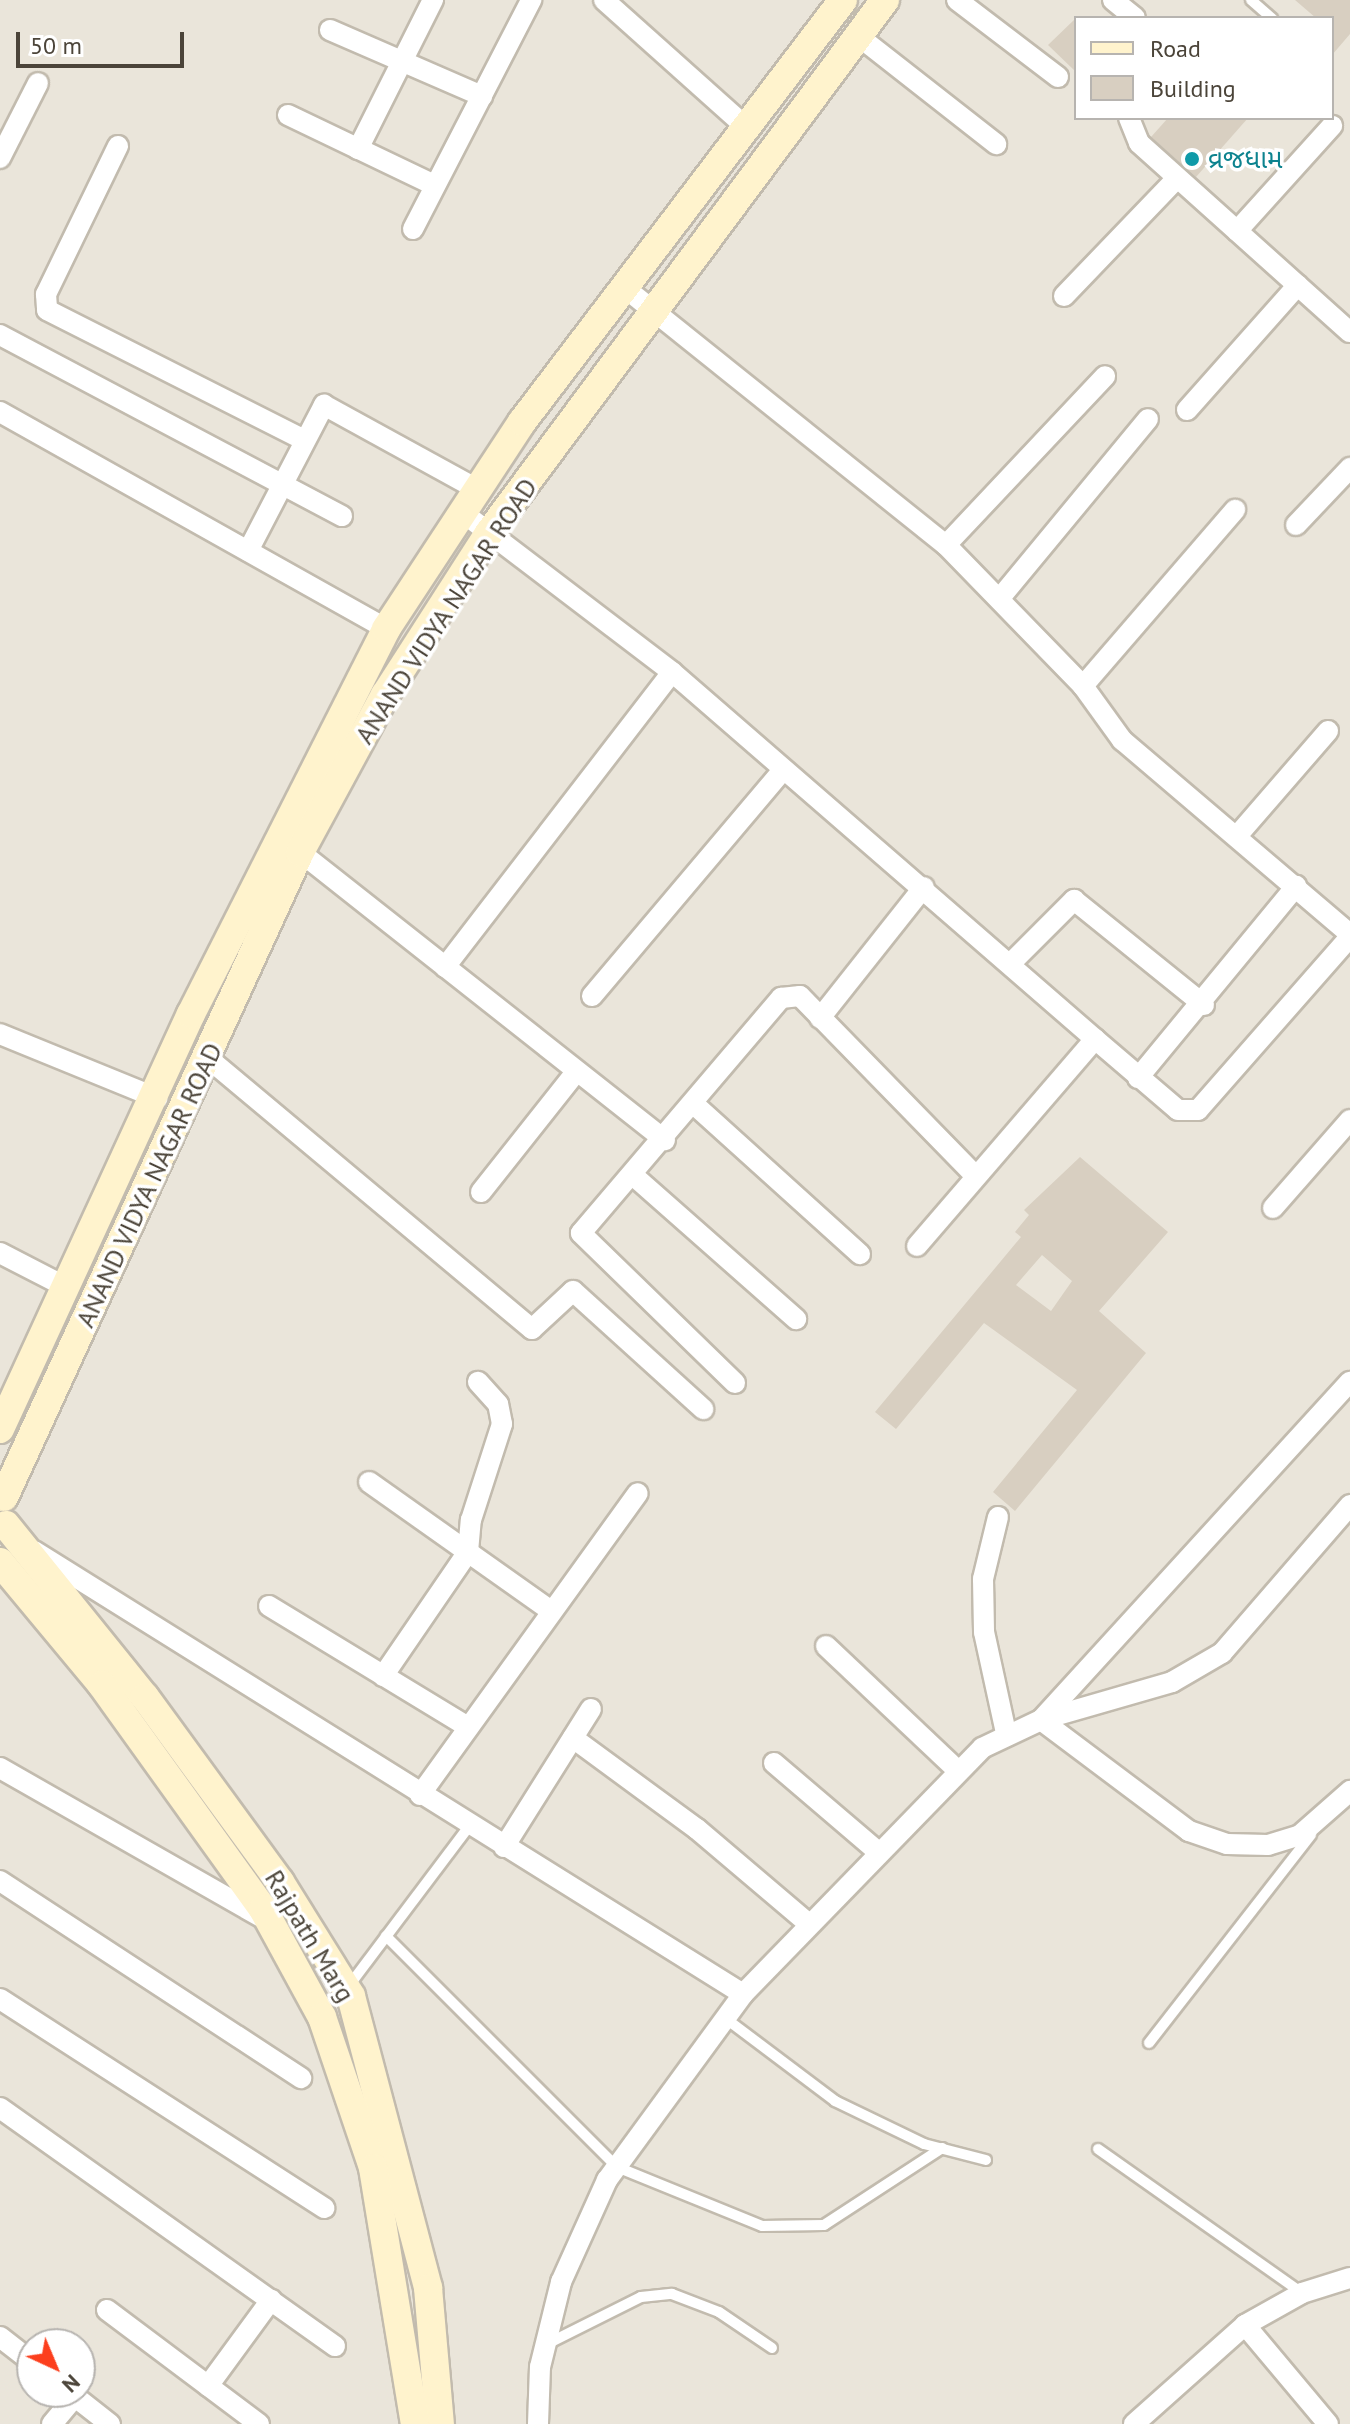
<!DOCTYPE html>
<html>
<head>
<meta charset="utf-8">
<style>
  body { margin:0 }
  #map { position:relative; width:1350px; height:2424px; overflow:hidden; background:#f6f3ec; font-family:"PT Sans","Noto Sans Gujarati",sans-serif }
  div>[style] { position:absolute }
  .residential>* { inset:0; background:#eae5da }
  .building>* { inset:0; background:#d8cfc1 }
  .roads { filter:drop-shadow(2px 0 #c2bbae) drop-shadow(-2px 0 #c2bbae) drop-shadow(0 2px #c2bbae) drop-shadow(0 -2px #c2bbae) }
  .service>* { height:10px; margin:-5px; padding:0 5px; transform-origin:5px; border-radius:5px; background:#fff }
  .minor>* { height:20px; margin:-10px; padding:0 10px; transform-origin:10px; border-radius:10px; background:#fff }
  .secondary>* { height:28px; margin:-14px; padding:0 14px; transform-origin:14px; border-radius:14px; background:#fff3cd }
  .dots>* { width:22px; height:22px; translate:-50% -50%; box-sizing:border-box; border:4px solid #fff; border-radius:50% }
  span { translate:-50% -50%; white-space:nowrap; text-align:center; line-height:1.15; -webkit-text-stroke:7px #fff; paint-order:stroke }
  .culture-label { font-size:26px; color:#0d838f }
  .left { translate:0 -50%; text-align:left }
  .street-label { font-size:26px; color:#4b4439 }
  .legend { position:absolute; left:1074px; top:16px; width:260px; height:104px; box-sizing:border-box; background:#fff; border:2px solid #b7b4b0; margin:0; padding:10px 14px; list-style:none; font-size:24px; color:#4b4439 }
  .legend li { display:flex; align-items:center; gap:16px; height:40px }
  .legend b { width:40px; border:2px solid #b7b4b0 }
  .north { position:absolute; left:16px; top:2328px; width:80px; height:80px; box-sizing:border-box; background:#fff; border:2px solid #b7b4b0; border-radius:50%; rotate:136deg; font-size:22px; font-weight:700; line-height:32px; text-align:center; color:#4b4439 }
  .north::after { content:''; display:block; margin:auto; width:28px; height:36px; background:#fc3f1d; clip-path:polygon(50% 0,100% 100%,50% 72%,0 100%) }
  .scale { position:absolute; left:16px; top:32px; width:168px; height:36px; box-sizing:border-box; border:4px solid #4b4439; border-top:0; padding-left:10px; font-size:24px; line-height:28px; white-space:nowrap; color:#4b4439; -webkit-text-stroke:6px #fff; paint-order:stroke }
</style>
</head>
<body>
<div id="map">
  <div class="residential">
    <i style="clip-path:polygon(evenodd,0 0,1350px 0,1350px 2424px,0 2424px,0 0,1076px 18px,1332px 18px,1332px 118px,1076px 118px,1076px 18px,0 0,32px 2344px,80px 2344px,80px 2392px,32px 2392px,32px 2344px)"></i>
  </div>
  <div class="building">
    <i style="clip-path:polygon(1295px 0,1350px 0,1350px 34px,1332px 55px,1332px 18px,1316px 18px)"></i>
    <i style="clip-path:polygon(1076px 18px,1076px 72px,1048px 45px)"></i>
    <i style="clip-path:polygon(1168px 118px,1248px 118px,1196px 177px,1151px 137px)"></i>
    <i style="clip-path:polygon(evenodd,1080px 1157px,1168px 1232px,1099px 1311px,1146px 1353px,1015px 1511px,993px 1492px,1077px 1390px,984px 1323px,896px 1429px,875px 1412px,1021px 1237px,1015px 1232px,1029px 1215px,1024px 1210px,1080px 1157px,1042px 1255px,1072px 1281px,1051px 1311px,1016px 1285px,1042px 1255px)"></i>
  </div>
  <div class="roads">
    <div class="service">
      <i style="left:1251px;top:0;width:28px;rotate:41deg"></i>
      <i style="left:386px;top:1936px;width:327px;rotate:45deg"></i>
      <i style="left:617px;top:2167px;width:157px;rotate:22.1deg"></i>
      <i style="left:762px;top:2226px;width:62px;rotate:-0.9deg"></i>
      <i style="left:824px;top:2225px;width:141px;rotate:-33.1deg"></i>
      <i style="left:348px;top:1987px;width:203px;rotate:-53deg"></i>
      <i style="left:725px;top:2018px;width:138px;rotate:37deg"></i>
      <i style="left:835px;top:2101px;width:99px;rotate:25.8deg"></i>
      <i style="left:924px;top:2144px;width:64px;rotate:14.5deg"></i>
      <i style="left:1149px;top:2043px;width:264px;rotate:-52.1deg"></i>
      <i style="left:1098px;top:2149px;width:250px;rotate:35.2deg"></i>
      <i style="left:547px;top:2344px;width:105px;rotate:-26.6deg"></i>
      <i style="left:641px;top:2297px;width:31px;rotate:-6deg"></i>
      <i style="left:672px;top:2294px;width:50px;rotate:21deg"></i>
      <i style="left:719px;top:2312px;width:64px;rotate:34.2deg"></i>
    </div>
    <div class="minor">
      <i style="left:604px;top:0;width:188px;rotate:41.8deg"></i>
      <i style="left:957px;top:0;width:127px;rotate:37.3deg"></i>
      <i style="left:1113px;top:0;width:28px;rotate:39deg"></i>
      <i style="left:330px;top:30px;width:166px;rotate:23.5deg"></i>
      <i style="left:857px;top:35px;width:177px;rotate:38.1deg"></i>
      <i style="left:288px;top:115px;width:160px;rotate:25.6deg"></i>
      <i style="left:1129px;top:118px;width:27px;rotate:68deg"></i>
      <i style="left:1139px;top:143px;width:283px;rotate:41.9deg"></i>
      <i style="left:118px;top:146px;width:165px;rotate:115.9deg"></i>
      <i style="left:46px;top:294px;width:16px;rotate:86deg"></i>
      <i style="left:47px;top:310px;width:286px;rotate:26.8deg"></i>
      <i style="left:358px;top:149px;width:167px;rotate:-63.3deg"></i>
      <i style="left:0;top:158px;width:84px;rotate:-63.1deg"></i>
      <i style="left:413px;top:229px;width:258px;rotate:-62.7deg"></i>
      <i style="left:1237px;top:231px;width:142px;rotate:-47.9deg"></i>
      <i style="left:625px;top:288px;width:411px;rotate:38.7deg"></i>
      <i style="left:946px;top:545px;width:197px;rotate:45.8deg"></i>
      <i style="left:1083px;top:686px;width:67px;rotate:54.2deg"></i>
      <i style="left:1122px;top:740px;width:299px;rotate:40.4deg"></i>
      <i style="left:1064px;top:296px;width:163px;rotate:-46.2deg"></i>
      <i style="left:0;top:335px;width:387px;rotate:27.9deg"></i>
      <i style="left:1187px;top:410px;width:167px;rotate:-48.4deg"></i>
      <i style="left:0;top:412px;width:443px;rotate:29.3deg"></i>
      <i style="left:462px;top:512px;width:264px;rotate:37.3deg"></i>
      <i style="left:672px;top:672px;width:560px;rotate:40.95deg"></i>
      <i style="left:1095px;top:1039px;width:273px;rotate:130.7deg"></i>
      <i style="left:1296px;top:525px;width:79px;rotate:-46.5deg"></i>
      <i style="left:946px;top:545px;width:232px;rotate:-46.7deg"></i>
      <i style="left:248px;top:551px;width:165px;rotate:-62.5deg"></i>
      <i style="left:324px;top:405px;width:175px;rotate:28.8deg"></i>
      <i style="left:1000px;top:598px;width:232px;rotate:-50.4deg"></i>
      <i style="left:1083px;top:686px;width:233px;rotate:-49.2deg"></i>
      <i style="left:1237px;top:836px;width:139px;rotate:-49.1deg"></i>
      <i style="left:300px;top:852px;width:465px;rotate:38.3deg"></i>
      <i style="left:1010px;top:964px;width:91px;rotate:-45deg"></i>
      <i style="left:1074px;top:900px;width:167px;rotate:38.9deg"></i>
      <i style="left:445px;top:967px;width:372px;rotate:-52.4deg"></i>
      <i style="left:592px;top:996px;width:296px;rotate:-49.8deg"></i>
      <i style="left:820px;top:1018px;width:167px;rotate:-51.6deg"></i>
      <i style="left:0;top:1034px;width:170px;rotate:22.2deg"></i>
      <i style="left:1095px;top:1039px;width:109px;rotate:40.5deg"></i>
      <i style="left:1178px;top:1110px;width:20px"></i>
      <i style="left:1198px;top:1110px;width:230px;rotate:-48.7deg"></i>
      <i style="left:209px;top:1059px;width:421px;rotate:39.9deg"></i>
      <i style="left:532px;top:1329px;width:56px;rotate:-42.8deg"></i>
      <i style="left:573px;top:1291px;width:176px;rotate:42.2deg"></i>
      <i style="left:1138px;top:1078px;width:249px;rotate:-50.5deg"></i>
      <i style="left:696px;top:1106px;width:221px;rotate:42.1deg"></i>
      <i style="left:635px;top:1177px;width:215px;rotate:41.4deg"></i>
      <i style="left:481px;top:1192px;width:154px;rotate:-51.6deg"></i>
      <i style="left:1273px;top:1208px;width:117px;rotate:-48.8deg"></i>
      <i style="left:0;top:1253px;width:74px;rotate:27.3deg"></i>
      <i style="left:735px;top:1383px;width:215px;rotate:-135.8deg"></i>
      <i style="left:581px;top:1233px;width:309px;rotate:-49.6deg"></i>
      <i style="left:781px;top:998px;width:19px;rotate:-6deg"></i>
      <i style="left:800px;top:996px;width:249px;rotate:45.7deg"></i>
      <i style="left:369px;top:1482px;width:223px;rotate:35.3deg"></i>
      <i style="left:998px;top:1517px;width:64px;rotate:103.6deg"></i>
      <i style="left:983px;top:1579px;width:53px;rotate:88.9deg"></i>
      <i style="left:984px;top:1632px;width:103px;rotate:77.7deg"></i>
      <i style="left:34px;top:1551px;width:836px;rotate:32deg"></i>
      <i style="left:269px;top:1606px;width:233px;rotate:31.3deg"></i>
      <i style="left:826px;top:1646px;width:180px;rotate:43.4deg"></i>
      <i style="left:383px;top:1676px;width:150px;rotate:-55.6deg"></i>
      <i style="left:468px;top:1552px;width:32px;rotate:-85deg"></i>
      <i style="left:471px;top:1520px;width:101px;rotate:-72.1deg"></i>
      <i style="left:502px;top:1424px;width:20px;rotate:-101deg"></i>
      <i style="left:498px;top:1404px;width:30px;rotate:-132deg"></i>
      <i style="left:1044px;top:1719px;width:133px;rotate:-16.1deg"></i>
      <i style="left:1172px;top:1682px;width:58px;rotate:-30.1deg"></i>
      <i style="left:1222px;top:1653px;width:196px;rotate:-49.1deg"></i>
      <i style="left:1041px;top:1720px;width:458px;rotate:-47.6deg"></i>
      <i style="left:573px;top:1738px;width:154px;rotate:36.3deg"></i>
      <i style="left:697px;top:1829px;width:147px;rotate:40.3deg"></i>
      <i style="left:774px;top:1763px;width:135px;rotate:40.5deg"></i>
      <i style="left:0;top:1768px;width:306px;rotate:29.7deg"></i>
      <i style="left:420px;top:1795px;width:372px;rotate:-54.2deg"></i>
      <i style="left:504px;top:1847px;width:163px;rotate:-57.8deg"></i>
      <i style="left:0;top:1881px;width:360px;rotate:33.2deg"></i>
      <i style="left:0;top:1999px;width:386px;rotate:32.8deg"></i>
      <i style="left:0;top:2108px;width:411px;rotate:35.4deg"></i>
      <i style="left:107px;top:2310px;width:190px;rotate:36.9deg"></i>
      <i style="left:1245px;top:2325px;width:129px;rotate:50deg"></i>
      <i style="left:0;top:2337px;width:41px;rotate:38deg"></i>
      <i style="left:208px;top:2386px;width:107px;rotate:-53.8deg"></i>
      <i style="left:69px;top:2392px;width:52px;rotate:38deg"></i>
      <i style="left:52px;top:2424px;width:35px;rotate:-50deg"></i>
      <i style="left:538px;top:2424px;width:57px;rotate:-88deg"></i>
      <i style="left:540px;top:2367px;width:88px;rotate:-76.1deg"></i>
      <i style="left:561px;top:2282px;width:112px;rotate:-65.7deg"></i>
      <i style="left:607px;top:2180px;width:230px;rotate:-53.8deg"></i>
      <i style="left:743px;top:1994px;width:343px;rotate:-45.8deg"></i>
      <i style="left:982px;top:1748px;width:65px;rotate:-25.4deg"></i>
      <i style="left:1041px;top:1720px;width:185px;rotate:36.9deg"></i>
      <i style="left:1189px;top:1831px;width:40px;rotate:18.9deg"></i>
      <i style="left:1227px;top:1844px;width:41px;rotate:1.4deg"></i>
      <i style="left:1268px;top:1845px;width:34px;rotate:-17deg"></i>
      <i style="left:1300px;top:1835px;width:67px;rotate:-41.3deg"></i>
      <i style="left:1134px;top:2424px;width:149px;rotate:-41.7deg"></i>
      <i style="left:1245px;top:2325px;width:65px;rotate:-29.3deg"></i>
      <i style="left:1302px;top:2293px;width:50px;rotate:-17.4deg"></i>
    </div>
    <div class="secondary">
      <i style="left:0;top:1429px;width:457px;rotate:-65.3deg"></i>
      <i style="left:191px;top:1014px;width:432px;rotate:-63.1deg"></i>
      <i style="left:386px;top:629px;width:248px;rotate:-56.7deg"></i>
      <i style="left:522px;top:422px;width:530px;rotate:-52.74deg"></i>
      <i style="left:4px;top:1497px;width:710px;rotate:-65.35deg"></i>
      <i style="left:300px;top:852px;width:179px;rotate:-61.6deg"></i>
      <i style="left:385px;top:695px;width:193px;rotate:-57.3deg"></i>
      <i style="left:489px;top:533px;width:664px;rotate:-53.39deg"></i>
      <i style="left:6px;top:1525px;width:221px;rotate:51.1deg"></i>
      <i style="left:145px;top:1697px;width:229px;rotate:53.9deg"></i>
      <i style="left:280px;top:1882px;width:134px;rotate:58.1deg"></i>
      <i style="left:351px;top:1996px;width:302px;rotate:75.2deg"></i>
      <i style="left:428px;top:2288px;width:137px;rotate:85deg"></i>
      <i style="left:0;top:1562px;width:160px;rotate:50.3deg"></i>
      <i style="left:102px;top:1685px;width:276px;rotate:54.3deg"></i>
      <i style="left:263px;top:1909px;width:123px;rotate:61.4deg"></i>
      <i style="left:322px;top:2017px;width:159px;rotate:71.3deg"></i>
      <i style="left:373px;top:2168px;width:259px;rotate:80.7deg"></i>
    </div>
  </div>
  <div class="dots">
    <i style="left:1192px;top:159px;background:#0f9aa8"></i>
  </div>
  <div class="culture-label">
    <span class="left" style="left:1208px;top:159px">વ્રજધામ</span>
  </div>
  <div class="street-label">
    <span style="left:446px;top:611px;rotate:-57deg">ANAND VIDYA NAGAR ROAD</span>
    <span style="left:149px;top:1185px;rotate:-65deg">ANAND VIDYA NAGAR ROAD</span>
    <span style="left:310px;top:1936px;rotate:59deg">Rajpath Marg</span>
  </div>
  <ul class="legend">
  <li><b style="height:10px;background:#fff3cd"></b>Road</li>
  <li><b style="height:22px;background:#d8cfc1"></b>Building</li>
  </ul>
  <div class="north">N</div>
  <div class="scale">50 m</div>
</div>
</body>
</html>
